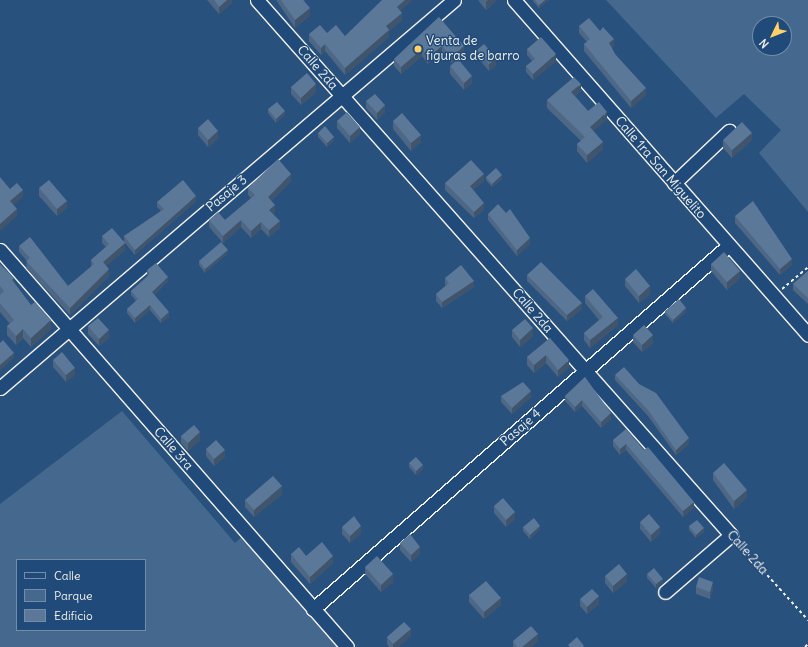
<!DOCTYPE html>
<html>
<head>
<meta charset="utf-8">
<style>
  body { margin:0 }
  #map { position:relative; width:808px; height:647px; overflow:hidden; background:#28517e; font-family:Delius,sans-serif }
  div>[style] { position:absolute }
  .green>* { inset:0; background:#45688e }
  .path>* { height:2px; margin-top:-1px; transform-origin:0; background:repeating-linear-gradient(90deg,#f4f1e8 0 3px,transparent 0 6px) }
  .roads { filter:drop-shadow(1px 0 #f4f1e8) drop-shadow(-1px 0 #f4f1e8) drop-shadow(0 1px #f4f1e8) drop-shadow(0 -1px #f4f1e8) }
  .minor>* { height:13px; margin:-6.5px; padding:0 6.5px; transform-origin:6.5px; border-radius:6.5px; background:#1f4a7a }
  .wall>* { inset:0; background:#4e6784 }
  .shaded-wall>* { inset:0; background:#40546b }
  .building>* { inset:0; background:#5b7899 }
  .dots>* { width:11px; height:11px; translate:-50% -50%; box-sizing:border-box; border:2px solid #1f4a7a; border-radius:50% }
  span { translate:-50% -50%; white-space:nowrap; text-align:center; line-height:1.15; -webkit-text-stroke:3px #1f4a7a; paint-order:stroke }
  .poi-label { font-size:13px; color:#f4f1e8 }
  .left { translate:0 -50%; text-align:left }
  .street-label { font-size:13px; color:#f4f1e8 }
  .legend { position:absolute; left:16px; top:559px; width:130px; height:72px; box-sizing:border-box; background:#1f4a7a; border:1px solid #748da6; margin:0; padding:5px 7px; list-style:none; font-size:12px; color:#f4f1e8 }
  .legend li { display:flex; align-items:center; gap:8px; height:20px }
  .legend b { width:20px; border:1px solid #748da6 }
  .north { position:absolute; left:752px; top:16px; width:40px; height:40px; box-sizing:border-box; background:#1f4a7a; border:1px solid #748da6; border-radius:50%; rotate:227deg; font-size:11px; font-weight:700; line-height:16px; text-align:center; color:#f4f1e8 }
  .north::after { content:''; display:block; margin:auto; width:14px; height:18px; background:#ffd166; clip-path:polygon(50% 0,100% 100%,50% 72%,0 100%) }
</style>
</head>
<body>
<div id="map">
  <div class="green">
    <i style="clip-path:polygon(evenodd,606px 0,808px 0,808px 212px,759px 153px,781px 130px,744px 94px,716px 118px,606px 0,760px 24px,784px 24px,784px 48px,760px 48px,760px 24px)"></i>
    <i style="clip-path:polygon(evenodd,122px 411px,235px 543px,245px 534px,350px 647px,0 647px,0 504px,122px 411px,17px 560px,145px 560px,145px 630px,17px 630px,17px 560px)"></i>
  </div>
  <div class="path">
    <i style="left:782px;top:289px;width:34px;rotate:-40deg"></i>
    <i style="left:739px;top:544px;width:103px;rotate:47.8deg"></i>
    <i style="left:805px;top:647px;width:4px;rotate:-45deg"></i>
  </div>
  <div class="roads">
    <div class="minor">
      <i style="left:257px;top:0;width:715px;rotate:48.46deg"></i>
      <i style="left:731px;top:535px;width:87px;rotate:139.2deg"></i>
      <i style="left:514px;top:0;width:446px;rotate:48.7deg"></i>
      <i style="left:674px;top:183px;width:76px;rotate:-43.4deg"></i>
      <i style="left:0;top:250px;width:527px;rotate:48.84deg"></i>
      <i style="left:0;top:388px;width:597px;rotate:-40.52deg"></i>
      <i style="left:313px;top:609px;width:551px;rotate:-41.18deg"></i>
    </div>
  </div>
  <div class="wall">
    <i style="clip-path:polygon(207px 0,232px 0,232px 3px,219px 14px)"></i>
    <i style="clip-path:polygon(276px 0,304px 0,310px 15px,295px 28px)"></i>
    <i style="clip-path:polygon(478px 0,497px 0,486px 10px)"></i>
    <i style="clip-path:polygon(533px 0,549px 0,539px 8px,533px 1px)"></i>
    <i style="clip-path:polygon(401px 11px,402px 20px,389px 31px,389px 37px,345px 75px,325px 51px,321px 55px,309px 41px,309px 34px,327px 33px,345px 36px)"></i>
    <i style="clip-path:polygon(439px 17px,464px 53px,452px 63px,442px 52px,428px 64px,422px 56px,401px 74px,394px 66px,394px 59px)"></i>
    <i style="clip-path:polygon(579px 26px,614px 46px,612px 48px,615px 54px,646px 95px,631px 108px,584px 51px,584px 44px,587px 42px,579px 33px)"></i>
    <i style="clip-path:polygon(527px 49px,556px 61px,533px 80px,526px 72px,526px 66px,532px 61px,527px 55px)"></i>
    <i style="clip-path:polygon(477px 50px,496px 65px,489px 71px,477px 57px)"></i>
    <i style="clip-path:polygon(450px 66px,472px 83px,464px 90px,450px 74px)"></i>
    <i style="clip-path:polygon(291px 87px,316px 92px,301px 105px,291px 94px)"></i>
    <i style="clip-path:polygon(581px 91px,575px 96px,588px 111px,607px 119px,593px 131px,603px 149px,587px 163px,577px 151px,577px 144px,581px 141px,547px 108px,547px 100px)"></i>
    <i style="clip-path:polygon(366px 101px,385px 112px,377px 120px,366px 108px)"></i>
    <i style="clip-path:polygon(268px 109px,285px 115px,276px 123px,268px 113px)"></i>
    <i style="clip-path:polygon(337px 121px,360px 134px,350px 143px,337px 128px)"></i>
    <i style="clip-path:polygon(393px 121px,421px 142px,411px 151px,393px 129px)"></i>
    <i style="clip-path:polygon(198px 128px,218px 139px,208px 147px,198px 135px)"></i>
    <i style="clip-path:polygon(318px 133px,334px 140px,327px 147px,318px 137px)"></i>
    <i style="clip-path:polygon(723px 140px,752px 140px,732px 158px,723px 148px)"></i>
    <i style="clip-path:polygon(486px 177px,502px 179px,492px 187px,486px 180px)"></i>
    <i style="clip-path:polygon(291px 181px,271px 201px,275px 212px,273px 214px,280px 228px,269px 237px,261px 229px,251px 238px,241px 227px,223px 243px,209px 227px,209px 220px,225px 220px,251px 198px,248px 195px,248px 188px)"></i>
    <i style="clip-path:polygon(484px 181px,473px 190px,484px 210px,474px 218px,445px 190px,445px 183px)"></i>
    <i style="clip-path:polygon(39px 188px,67px 208px,57px 216px,39px 196px)"></i>
    <i style="clip-path:polygon(196px 201px,135px 255px,125px 243px,125px 250px,106px 266px,109px 276px,70px 315px,26px 268px,27px 261px,19px 252px,19px 246px,68px 286px,91px 267px,91px 260px,106px 247px,102px 243px,102px 236px,124px 241px,124px 236px,161px 211px,157px 207px,157px 202px)"></i>
    <i style="clip-path:polygon(506px 213px,530px 244px,517px 256px,488px 220px,488px 214px)"></i>
    <i style="clip-path:polygon(735px 216px,792px 265px,780px 275px,735px 223px)"></i>
    <i style="clip-path:polygon(228px 253px,205px 273px,199px 265px,199px 261px)"></i>
    <i style="clip-path:polygon(0 264px,31px 305px,51px 329px,31px 347px,23px 338px,16px 345px,7px 335px,7px 326px,10px 324px,0 312px)"></i>
    <i style="clip-path:polygon(711px 264px,740px 278px,727px 290px,711px 271px)"></i>
    <i style="clip-path:polygon(147px 270px,168px 281px,154px 295px,169px 317px,161px 323px,150px 310px,135px 323px,127px 313px,127px 309px,136px 301px,131px 295px,131px 291px,148px 276px,147px 275px)"></i>
    <i style="clip-path:polygon(808px 271px,808px 304px,793px 290px,793px 284px)"></i>
    <i style="clip-path:polygon(527px 275px,582px 309px,567px 321px,527px 281px)"></i>
    <i style="clip-path:polygon(445px 278px,474px 287px,442px 308px,436px 301px,436px 294px,446px 286px,445px 285px)"></i>
    <i style="clip-path:polygon(625px 279px,650px 294px,639px 303px,625px 286px)"></i>
    <i style="clip-path:polygon(585px 296px,618px 325px,590px 348px,584px 340px,584px 333px,599px 320px,585px 303px)"></i>
    <i style="clip-path:polygon(665px 311px,686px 312px,673px 323px,665px 314px)"></i>
    <i style="clip-path:polygon(88px 326px,109px 338px,99px 346px,88px 334px)"></i>
    <i style="clip-path:polygon(512px 330px,533px 336px,520px 347px,512px 337px)"></i>
    <i style="clip-path:polygon(633px 335px,653px 343px,642px 352px,633px 342px)"></i>
    <i style="clip-path:polygon(550px 338px,569px 367px,558px 377px,546px 363px,534px 373px,527px 365px,527px 357px)"></i>
    <i style="clip-path:polygon(53px 360px,75px 375px,66px 382px,53px 367px)"></i>
    <i style="clip-path:polygon(615px 375px,689px 444px,676px 455px,648px 416px,615px 380px)"></i>
    <i style="clip-path:polygon(585px 377px,611px 419px,601px 428px,582px 406px,575px 412px,565px 401px,565px 396px)"></i>
    <i style="clip-path:polygon(501px 396px,531px 397px,512px 414px,501px 402px)"></i>
    <i style="clip-path:polygon(181px 436px,200px 440px,188px 451px,181px 443px)"></i>
    <i style="clip-path:polygon(613px 440px,644px 450px,694px 508px,683px 517px,626px 450px,620px 455px,613px 446px)"></i>
    <i style="clip-path:polygon(206px 449px,225px 457px,214px 466px,206px 456px)"></i>
    <i style="clip-path:polygon(409px 463px,423px 469px,416px 475px,409px 467px)"></i>
    <i style="clip-path:polygon(713px 473px,747px 497px,734px 509px,713px 480px)"></i>
    <i style="clip-path:polygon(282px 494px,254px 517px,245px 507px,245px 500px)"></i>
    <i style="clip-path:polygon(494px 506px,515px 519px,506px 527px,494px 513px)"></i>
    <i style="clip-path:polygon(640px 522px,660px 534px,651px 542px,640px 529px)"></i>
    <i style="clip-path:polygon(689px 526px,704px 532px,696px 538px,689px 530px)"></i>
    <i style="clip-path:polygon(342px 527px,361px 533px,350px 543px,342px 534px)"></i>
    <i style="clip-path:polygon(523px 527px,540px 529px,530px 539px,523px 531px)"></i>
    <i style="clip-path:polygon(400px 543px,420px 554px,411px 562px,400px 550px)"></i>
    <i style="clip-path:polygon(291px 554px,306px 556px,333px 563px,310px 584px,291px 562px)"></i>
    <i style="clip-path:polygon(365px 567px,393px 582px,381px 592px,365px 574px)"></i>
    <i style="clip-path:polygon(647px 574px,663px 582px,656px 588px,647px 578px)"></i>
    <i style="clip-path:polygon(605px 576px,627px 581px,613px 593px,605px 583px)"></i>
    <i style="clip-path:polygon(696px 587px,713px 589px,710px 599px,696px 594px)"></i>
    <i style="clip-path:polygon(469px 595px,501px 605px,484px 619px,469px 602px)"></i>
    <i style="clip-path:polygon(580px 599px,599px 604px,587px 614px,580px 606px)"></i>
    <i style="clip-path:polygon(411px 636px,398px 647px,389px 647px,387px 644px,387px 637px)"></i>
    <i style="clip-path:polygon(513px 641px,538px 641px,531px 647px,513px 647px)"></i>
  </div>
  <div class="shaded-wall">
    <i style="clip-path:polygon(227px 0,232px 0,232px 3px,219px 14px,219px 7px)"></i>
    <i style="clip-path:polygon(405px 0,413px 0,397px 14px,397px 7px)"></i>
    <i style="clip-path:polygon(488px 0,497px 0,486px 10px,486px 2px)"></i>
    <i style="clip-path:polygon(545px 0,549px 0,539px 8px,539px 5px)"></i>
    <i style="clip-path:polygon(310px 8px,310px 15px,295px 28px,295px 20px)"></i>
    <i style="clip-path:polygon(402px 13px,402px 20px,389px 31px,389px 37px,345px 75px,345px 68px,386px 26px)"></i>
    <i style="clip-path:polygon(614px 39px,614px 46px,609px 50px,609px 43px)"></i>
    <i style="clip-path:polygon(325px 44px,325px 51px,321px 55px,321px 48px)"></i>
    <i style="clip-path:polygon(442px 46px,442px 52px,428px 64px,428px 57px)"></i>
    <i style="clip-path:polygon(464px 46px,464px 53px,452px 63px,452px 57px)"></i>
    <i style="clip-path:polygon(422px 49px,422px 56px,401px 74px,401px 67px)"></i>
    <i style="clip-path:polygon(556px 54px,556px 61px,533px 80px,533px 74px)"></i>
    <i style="clip-path:polygon(496px 58px,496px 65px,489px 71px,489px 64px)"></i>
    <i style="clip-path:polygon(472px 76px,472px 83px,464px 90px,464px 83px)"></i>
    <i style="clip-path:polygon(316px 84px,316px 92px,301px 105px,301px 98px)"></i>
    <i style="clip-path:polygon(581px 84px,581px 91px,571px 99px,571px 92px)"></i>
    <i style="clip-path:polygon(646px 88px,646px 95px,631px 108px,631px 101px)"></i>
    <i style="clip-path:polygon(385px 105px,385px 112px,377px 120px,377px 113px)"></i>
    <i style="clip-path:polygon(285px 111px,285px 115px,276px 123px,276px 119px)"></i>
    <i style="clip-path:polygon(607px 112px,607px 119px,590px 134px,590px 127px)"></i>
    <i style="clip-path:polygon(360px 127px,360px 134px,350px 143px,350px 136px)"></i>
    <i style="clip-path:polygon(218px 131px,218px 139px,208px 147px,208px 140px)"></i>
    <i style="clip-path:polygon(752px 133px,752px 140px,732px 158px,732px 150px)"></i>
    <i style="clip-path:polygon(421px 135px,421px 142px,411px 151px,411px 143px)"></i>
    <i style="clip-path:polygon(334px 137px,334px 140px,327px 147px,327px 143px)"></i>
    <i style="clip-path:polygon(603px 142px,603px 149px,587px 163px,587px 155px)"></i>
    <i style="clip-path:polygon(291px 174px,291px 181px,268px 204px,268px 197px)"></i>
    <i style="clip-path:polygon(484px 174px,484px 181px,470px 193px,470px 186px)"></i>
    <i style="clip-path:polygon(502px 175px,502px 179px,492px 187px,492px 184px)"></i>
    <i style="clip-path:polygon(23px 190px,23px 197px,10px 208px,10px 201px)"></i>
    <i style="clip-path:polygon(196px 196px,196px 201px,135px 255px,135px 250px)"></i>
    <i style="clip-path:polygon(67px 201px,67px 208px,57px 216px,57px 209px)"></i>
    <i style="clip-path:polygon(484px 203px,484px 210px,474px 218px,474px 212px)"></i>
    <i style="clip-path:polygon(275px 205px,275px 212px,269px 217px,269px 210px)"></i>
    <i style="clip-path:polygon(17px 209px,17px 216px,0 231px,0 224px)"></i>
    <i style="clip-path:polygon(241px 220px,241px 227px,223px 243px,223px 236px)"></i>
    <i style="clip-path:polygon(280px 221px,280px 228px,269px 237px,269px 230px)"></i>
    <i style="clip-path:polygon(261px 222px,261px 229px,251px 238px,251px 231px)"></i>
    <i style="clip-path:polygon(530px 238px,530px 244px,517px 256px,517px 250px)"></i>
    <i style="clip-path:polygon(125px 243px,125px 250px,103px 269px,103px 262px)"></i>
    <i style="clip-path:polygon(228px 250px,228px 253px,205px 273px,205px 269px)"></i>
    <i style="clip-path:polygon(792px 259px,792px 265px,780px 275px,780px 269px)"></i>
    <i style="clip-path:polygon(109px 269px,109px 276px,70px 315px,70px 308px)"></i>
    <i style="clip-path:polygon(740px 271px,740px 278px,727px 290px,727px 282px)"></i>
    <i style="clip-path:polygon(168px 277px,168px 281px,152px 297px,152px 292px)"></i>
    <i style="clip-path:polygon(14px 278px,14px 287px,12px 280px)"></i>
    <i style="clip-path:polygon(474px 281px,474px 287px,442px 308px,442px 302px)"></i>
    <i style="clip-path:polygon(650px 286px,650px 294px,639px 303px,639px 296px)"></i>
    <i style="clip-path:polygon(582px 303px,582px 309px,567px 321px,567px 315px)"></i>
    <i style="clip-path:polygon(150px 305px,150px 310px,135px 323px,135px 318px)"></i>
    <i style="clip-path:polygon(686px 308px,686px 312px,673px 323px,673px 320px)"></i>
    <i style="clip-path:polygon(169px 312px,169px 317px,161px 323px,161px 319px)"></i>
    <i style="clip-path:polygon(618px 318px,618px 325px,590px 348px,590px 340px)"></i>
    <i style="clip-path:polygon(51px 320px,51px 329px,31px 347px,31px 338px)"></i>
    <i style="clip-path:polygon(533px 328px,533px 336px,520px 347px,520px 340px)"></i>
    <i style="clip-path:polygon(23px 329px,23px 338px,16px 345px,16px 336px)"></i>
    <i style="clip-path:polygon(109px 330px,109px 338px,99px 346px,99px 339px)"></i>
    <i style="clip-path:polygon(653px 335px,653px 343px,642px 352px,642px 345px)"></i>
    <i style="clip-path:polygon(14px 353px,14px 358px,0 371px,0 365px)"></i>
    <i style="clip-path:polygon(546px 355px,546px 363px,534px 373px,534px 365px)"></i>
    <i style="clip-path:polygon(569px 360px,569px 367px,558px 377px,558px 370px)"></i>
    <i style="clip-path:polygon(75px 368px,75px 375px,66px 382px,66px 375px)"></i>
    <i style="clip-path:polygon(531px 391px,531px 397px,512px 414px,512px 408px)"></i>
    <i style="clip-path:polygon(582px 400px,582px 406px,575px 412px,575px 407px)"></i>
    <i style="clip-path:polygon(611px 413px,611px 419px,601px 428px,601px 422px)"></i>
    <i style="clip-path:polygon(200px 432px,200px 440px,188px 451px,188px 443px)"></i>
    <i style="clip-path:polygon(689px 438px,689px 444px,676px 455px,676px 450px)"></i>
    <i style="clip-path:polygon(626px 444px,626px 450px,620px 455px,620px 449px)"></i>
    <i style="clip-path:polygon(225px 450px,225px 457px,214px 466px,214px 459px)"></i>
    <i style="clip-path:polygon(423px 465px,423px 469px,416px 475px,416px 471px)"></i>
    <i style="clip-path:polygon(282px 486px,282px 494px,254px 517px,254px 510px)"></i>
    <i style="clip-path:polygon(747px 490px,747px 497px,734px 509px,734px 501px)"></i>
    <i style="clip-path:polygon(694px 502px,694px 508px,683px 517px,683px 511px)"></i>
    <i style="clip-path:polygon(515px 512px,515px 519px,506px 527px,506px 520px)"></i>
    <i style="clip-path:polygon(361px 526px,361px 533px,350px 543px,350px 536px)"></i>
    <i style="clip-path:polygon(540px 526px,540px 529px,530px 539px,530px 535px)"></i>
    <i style="clip-path:polygon(660px 527px,660px 534px,651px 542px,651px 535px)"></i>
    <i style="clip-path:polygon(704px 528px,704px 532px,696px 538px,696px 535px)"></i>
    <i style="clip-path:polygon(420px 547px,420px 554px,411px 562px,411px 555px)"></i>
    <i style="clip-path:polygon(333px 556px,333px 563px,310px 584px,310px 577px)"></i>
    <i style="clip-path:polygon(393px 574px,393px 582px,381px 592px,381px 585px)"></i>
    <i style="clip-path:polygon(627px 574px,627px 581px,613px 593px,613px 586px)"></i>
    <i style="clip-path:polygon(663px 579px,663px 582px,656px 588px,656px 584px)"></i>
    <i style="clip-path:polygon(713px 582px,713px 589px,710px 599px,710px 592px)"></i>
    <i style="clip-path:polygon(599px 596px,599px 604px,587px 614px,587px 607px)"></i>
    <i style="clip-path:polygon(501px 598px,501px 605px,484px 619px,484px 612px)"></i>
    <i style="clip-path:polygon(411px 629px,411px 636px,398px 647px,393px 647px,393px 644px)"></i>
    <i style="clip-path:polygon(538px 634px,538px 641px,531px 647px,522px 647px)"></i>
  </div>
  <div class="building">
    <i style="clip-path:polygon(214px 0,227px 0,219px 7px)"></i>
    <i style="clip-path:polygon(281px 0,303px 0,310px 8px,295px 20px)"></i>
    <i style="clip-path:polygon(382px 0,405px 0,397px 7px,402px 13px,386px 26px,389px 30px,345px 68px,325px 44px,321px 48px,309px 34px,320px 25px,327px 33px,336px 25px,345px 36px)"></i>
    <i style="clip-path:polygon(535px 0,545px 0,539px 5px)"></i>
    <i style="clip-path:polygon(439px 17px,464px 46px,452px 57px,442px 46px,428px 57px,422px 49px,401px 67px,394px 59px)"></i>
    <i style="clip-path:polygon(589px 18px,600px 31px,603px 27px,614px 39px,609px 43px,615px 54px,646px 88px,631px 101px,584px 44px,590px 39px,579px 26px)"></i>
    <i style="clip-path:polygon(541px 37px,556px 54px,533px 74px,526px 66px,535px 59px,527px 49px)"></i>
    <i style="clip-path:polygon(484px 44px,496px 58px,489px 64px,477px 50px)"></i>
    <i style="clip-path:polygon(458px 59px,472px 76px,464px 83px,450px 66px)"></i>
    <i style="clip-path:polygon(307px 73px,316px 84px,301px 98px,291px 87px)"></i>
    <i style="clip-path:polygon(574px 77px,581px 84px,571px 92px,588px 111px,599px 102px,607px 112px,590px 127px,603px 142px,587px 155px,577px 144px,585px 137px,547px 100px)"></i>
    <i style="clip-path:polygon(375px 94px,385px 105px,377px 113px,366px 101px)"></i>
    <i style="clip-path:polygon(277px 102px,285px 111px,276px 119px,268px 109px)"></i>
    <i style="clip-path:polygon(347px 112px,360px 127px,350px 136px,337px 121px)"></i>
    <i style="clip-path:polygon(402px 113px,421px 135px,411px 143px,393px 121px)"></i>
    <i style="clip-path:polygon(208px 119px,218px 131px,208px 140px,198px 128px)"></i>
    <i style="clip-path:polygon(742px 122px,752px 133px,732px 150px,723px 140px)"></i>
    <i style="clip-path:polygon(325px 126px,334px 137px,327px 143px,318px 133px)"></i>
    <i style="clip-path:polygon(278px 159px,291px 174px,268px 197px,275px 205px,269px 210px,280px 221px,269px 230px,261px 222px,251px 231px,241px 220px,223px 236px,209px 220px,218px 212px,225px 220px,255px 195px,248px 188px)"></i>
    <i style="clip-path:polygon(471px 160px,484px 174px,470px 186px,484px 203px,474px 212px,445px 183px)"></i>
    <i style="clip-path:polygon(496px 168px,502px 175px,492px 184px,486px 177px)"></i>
    <i style="clip-path:polygon(0 177px,10px 189px,17px 183px,23px 190px,10px 201px,17px 209px,0 224px)"></i>
    <i style="clip-path:polygon(49px 180px,67px 201px,57px 209px,39px 188px)"></i>
    <i style="clip-path:polygon(183px 180px,196px 196px,135px 250px,124px 236px,164px 209px,157px 202px)"></i>
    <i style="clip-path:polygon(753px 201px,792px 259px,780px 269px,735px 216px)"></i>
    <i style="clip-path:polygon(498px 204px,506px 213px,510px 209px,530px 238px,517px 250px,488px 214px)"></i>
    <i style="clip-path:polygon(112px 228px,125px 243px,103px 262px,109px 269px,70px 308px,26px 261px,30px 258px,19px 246px,30px 237px,68px 286px,94px 264px,91px 260px,109px 244px,102px 236px)"></i>
    <i style="clip-path:polygon(221px 242px,228px 250px,205px 269px,199px 261px)"></i>
    <i style="clip-path:polygon(724px 252px,740px 271px,727px 282px,711px 264px)"></i>
    <i style="clip-path:polygon(541px 262px,582px 303px,567px 315px,527px 275px)"></i>
    <i style="clip-path:polygon(156px 263px,168px 277px,152px 292px,169px 312px,161px 319px,150px 305px,135px 318px,127px 309px,138px 299px,131px 291px,150px 274px,147px 270px)"></i>
    <i style="clip-path:polygon(0 264px,14px 278px,12px 280px,31px 305px,35px 302px,51px 320px,31px 338px,23px 329px,16px 336px,7px 326px,14px 320px,0 303px,0 295px,4px 291px,0 286px)"></i>
    <i style="clip-path:polygon(461px 265px,474px 281px,442px 302px,436px 294px,449px 283px,445px 278px)"></i>
    <i style="clip-path:polygon(636px 269px,650px 286px,639px 296px,625px 279px)"></i>
    <i style="clip-path:polygon(808px 271px,808px 298px,793px 284px)"></i>
    <i style="clip-path:polygon(593px 289px,618px 318px,590px 340px,584px 333px,603px 317px,585px 296px)"></i>
    <i style="clip-path:polygon(679px 299px,686px 308px,673px 320px,665px 311px)"></i>
    <i style="clip-path:polygon(98px 318px,109px 330px,99px 339px,88px 326px)"></i>
    <i style="clip-path:polygon(525px 319px,533px 328px,520px 340px,512px 330px)"></i>
    <i style="clip-path:polygon(644px 325px,653px 335px,642px 345px,633px 335px)"></i>
    <i style="clip-path:polygon(550px 338px,569px 360px,558px 370px,546px 355px,534px 365px,527px 357px)"></i>
    <i style="clip-path:polygon(3px 340px,14px 353px,0 365px,0 343px)"></i>
    <i style="clip-path:polygon(62px 352px,75px 368px,66px 375px,53px 360px)"></i>
    <i style="clip-path:polygon(624px 367px,639px 384px,656px 393px,689px 438px,676px 450px,648px 410px,615px 375px)"></i>
    <i style="clip-path:polygon(585px 377px,611px 413px,601px 422px,582px 400px,575px 407px,565px 396px)"></i>
    <i style="clip-path:polygon(523px 382px,531px 391px,512px 408px,501px 396px)"></i>
    <i style="clip-path:polygon(194px 425px,200px 432px,188px 443px,181px 436px)"></i>
    <i style="clip-path:polygon(626px 429px,644px 450px,648px 447px,694px 502px,683px 511px,626px 444px,620px 449px,613px 440px)"></i>
    <i style="clip-path:polygon(216px 440px,225px 450px,214px 459px,206px 449px)"></i>
    <i style="clip-path:polygon(416px 457px,423px 465px,416px 471px,409px 463px)"></i>
    <i style="clip-path:polygon(724px 463px,747px 490px,734px 501px,713px 473px)"></i>
    <i style="clip-path:polygon(273px 476px,282px 486px,254px 510px,245px 500px)"></i>
    <i style="clip-path:polygon(503px 498px,515px 512px,506px 520px,494px 506px)"></i>
    <i style="clip-path:polygon(649px 514px,660px 527px,651px 535px,640px 522px)"></i>
    <i style="clip-path:polygon(354px 516px,361px 526px,350px 536px,342px 527px)"></i>
    <i style="clip-path:polygon(534px 518px,540px 526px,530px 535px,523px 527px)"></i>
    <i style="clip-path:polygon(697px 520px,704px 528px,696px 535px,689px 526px)"></i>
    <i style="clip-path:polygon(410px 534px,420px 547px,411px 555px,400px 543px)"></i>
    <i style="clip-path:polygon(322px 542px,333px 556px,310px 577px,291px 554px,299px 547px,306px 556px)"></i>
    <i style="clip-path:polygon(377px 556px,393px 574px,381px 585px,365px 567px)"></i>
    <i style="clip-path:polygon(619px 564px,627px 574px,613px 586px,605px 576px)"></i>
    <i style="clip-path:polygon(654px 568px,663px 579px,656px 584px,647px 574px)"></i>
    <i style="clip-path:polygon(699px 577px,713px 582px,710px 592px,696px 587px)"></i>
    <i style="clip-path:polygon(486px 581px,501px 598px,484px 612px,469px 595px)"></i>
    <i style="clip-path:polygon(592px 589px,599px 596px,587px 607px,580px 599px)"></i>
    <i style="clip-path:polygon(404px 622px,411px 629px,393px 644px,387px 637px)"></i>
    <i style="clip-path:polygon(531px 626px,538px 634px,522px 647px,517px 647px,513px 641px)"></i>
    <i style="clip-path:polygon(577px 637px,584px 646px,583px 647px,570px 647px,568px 645px)"></i>
  </div>
  <div class="dots">
    <i style="left:418px;top:49px;background:#ffd166"></i>
  </div>
  <div class="poi-label">
    <span class="left" style="left:426px;top:49px">Venta de<br>figuras de barro</span>
  </div>
  <div class="street-label">
    <span style="left:317px;top:68px;rotate:49deg">Calle 2da</span>
    <span style="left:660px;top:168px;rotate:49deg">Calle 1ra San Miguelito</span>
    <span style="left:227px;top:194px;rotate:-40deg">Pasaje 3</span>
    <span style="left:532px;top:311px;rotate:49deg">Calle 2da</span>
    <span style="left:521px;top:428px;rotate:-41deg">Pasaje 4</span>
    <span style="left:173px;top:449px;rotate:49deg">Calle 3ra</span>
    <span style="left:747px;top:553px;rotate:48deg">Calle 2da</span>
  </div>
  <ul class="legend">
  <li><b style="height:5px;background:#1f4a7a"></b>Calle</li>
  <li><b style="height:11px;background:#45688e"></b>Parque</li>
  <li><b style="height:11px;background:#5b7899"></b>Edificio</li>
  </ul>
  <div class="north">N</div>
</div>
</body>
</html>
